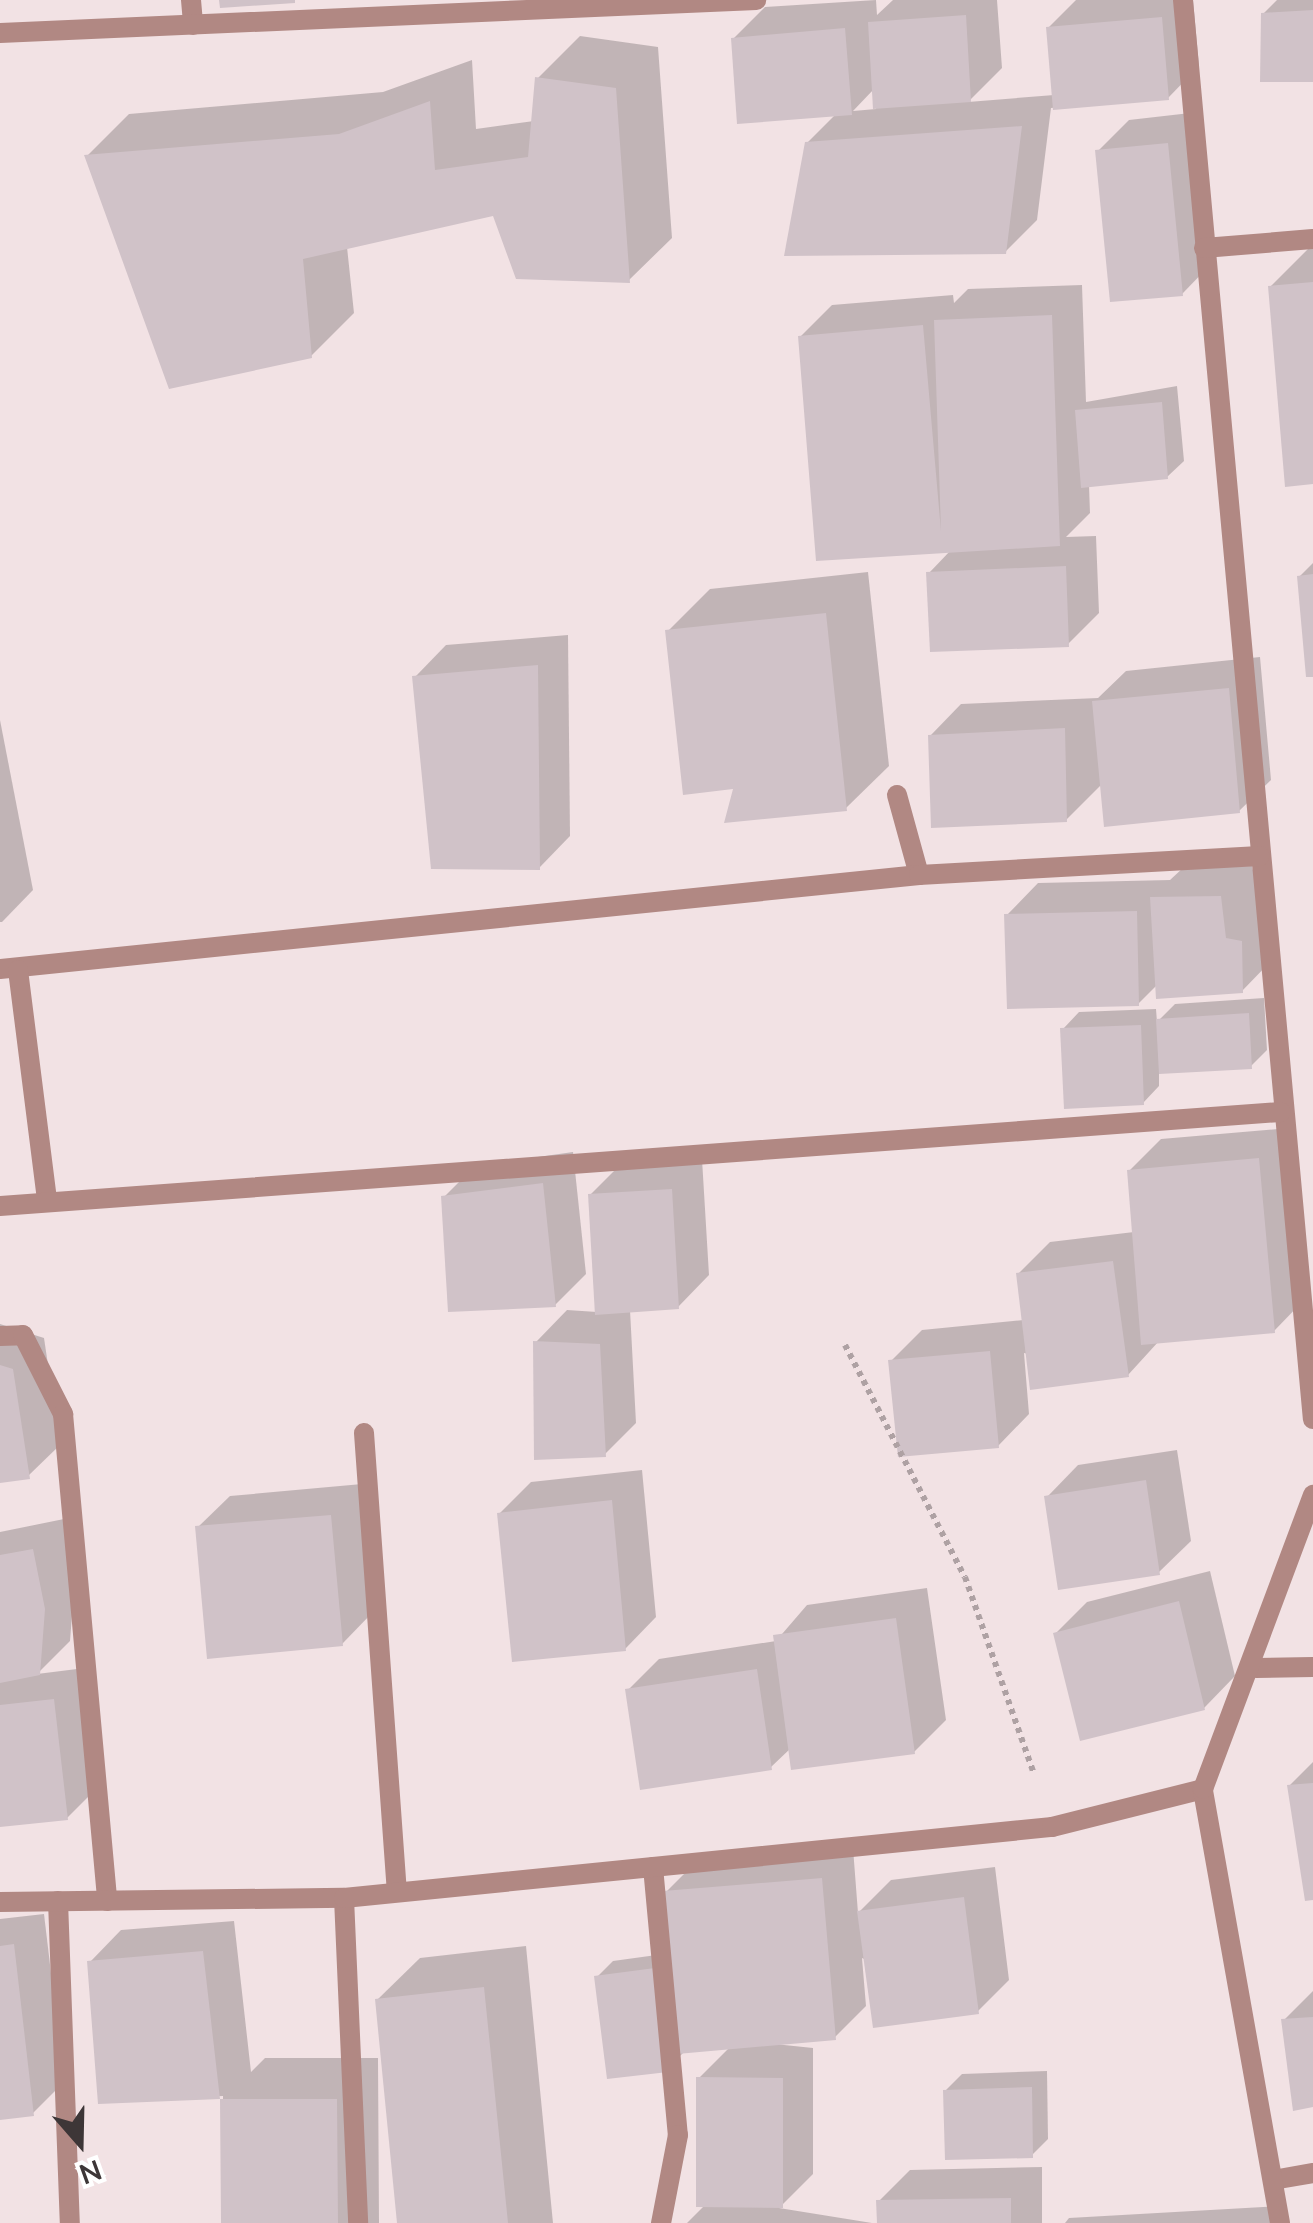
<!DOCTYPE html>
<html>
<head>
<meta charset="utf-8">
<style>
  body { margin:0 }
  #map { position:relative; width:1313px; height:2223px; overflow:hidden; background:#f2e2e4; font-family:"Nunito Sans",sans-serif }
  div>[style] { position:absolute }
  .shadow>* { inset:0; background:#0003 }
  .building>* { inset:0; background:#d0c2c8 }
  .path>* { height:6px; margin-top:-3px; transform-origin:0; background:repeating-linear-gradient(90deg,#aea1a3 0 5px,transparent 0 10px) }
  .service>* { height:20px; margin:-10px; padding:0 10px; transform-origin:10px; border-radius:10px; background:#b18883 }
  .minor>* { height:20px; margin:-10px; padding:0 10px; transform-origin:10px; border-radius:10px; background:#b18883 }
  span { translate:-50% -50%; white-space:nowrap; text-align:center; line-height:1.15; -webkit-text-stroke:8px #fff; paint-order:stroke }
  .north { position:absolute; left:30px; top:2093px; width:100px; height:100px; -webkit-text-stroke:8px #fff; paint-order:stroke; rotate:160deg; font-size:28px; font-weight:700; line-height:40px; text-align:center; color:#3d3637 }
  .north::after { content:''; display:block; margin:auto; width:35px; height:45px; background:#3d3637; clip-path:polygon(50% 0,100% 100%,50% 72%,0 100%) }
</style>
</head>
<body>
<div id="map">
  <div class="shadow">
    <i style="clip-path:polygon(evenodd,876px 0,877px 15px,893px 0,997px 0,1002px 68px,968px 102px,1054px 95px,1048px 28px,1076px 0,1193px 0,1199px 66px,1168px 98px,1051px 108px,1037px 220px,1005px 252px,807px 143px,837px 113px,733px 39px,765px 7px,876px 0,874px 89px,876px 109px,853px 111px,874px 89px)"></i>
    <i style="clip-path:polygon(1277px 0,1313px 0,1313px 79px,1263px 14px)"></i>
    <i style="clip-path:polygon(580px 36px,658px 47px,672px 238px,629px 280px,494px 213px,347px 247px,354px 313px,311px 356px,87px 156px,129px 114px,383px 92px,472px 60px,476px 129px,534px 121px,538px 78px)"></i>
    <i style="clip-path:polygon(1199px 112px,1213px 262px,1182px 294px,1098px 151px,1129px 120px)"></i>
    <i style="clip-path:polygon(1313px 244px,1313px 482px,1271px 286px)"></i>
    <i style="clip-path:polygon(1082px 285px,1086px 402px,1177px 386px,1184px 461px,1167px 477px,1089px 485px,1090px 513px,1066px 537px,1096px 536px,1099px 613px,1068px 644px,929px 573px,951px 550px,801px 336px,832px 305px,953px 295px,954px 303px,968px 289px)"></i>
    <i style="clip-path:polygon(1313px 563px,1313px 674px,1299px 577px)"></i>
    <i style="clip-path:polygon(868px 572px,889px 766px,846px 808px,737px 787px,668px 631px,710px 589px)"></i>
    <i style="clip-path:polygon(568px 635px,570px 836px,539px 868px,415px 677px,446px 645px)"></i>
    <i style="clip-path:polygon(1260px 657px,1271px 780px,1239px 811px,1102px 784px,1066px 820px,930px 736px,961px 704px,1098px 698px,1126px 671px)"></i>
    <i style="clip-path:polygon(0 720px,33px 890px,2px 922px,0 922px)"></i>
    <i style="clip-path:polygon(1252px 866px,1273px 959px,1242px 991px,1158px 984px,1138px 1004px,1007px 915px,1038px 883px,1170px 880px,1184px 867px)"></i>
    <i style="clip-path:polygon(1264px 998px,1267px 1050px,1251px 1066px,1159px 1071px,1159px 1086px,1143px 1103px,1063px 1029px,1079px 1012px,1156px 1009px,1157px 1022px,1175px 1004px)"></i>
    <i style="clip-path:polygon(1290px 1128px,1305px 1299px,1274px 1331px,1159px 1341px,1128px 1375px,1024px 1353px,1029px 1414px,998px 1446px,891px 1361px,922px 1330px,1024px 1320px,1018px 1274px,1050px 1242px,1134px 1232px,1129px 1171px,1161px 1139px)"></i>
    <i style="clip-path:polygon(573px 1152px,586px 1274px,555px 1305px,444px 1197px,475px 1166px)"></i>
    <i style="clip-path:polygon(702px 1159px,709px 1275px,678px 1307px,630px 1310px,636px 1423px,605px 1454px,536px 1342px,567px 1310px,597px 1312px,590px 1195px,622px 1163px)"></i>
    <i style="clip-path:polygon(0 1324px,44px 1338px,60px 1445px,28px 1476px,0 1481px)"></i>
    <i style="clip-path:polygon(1177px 1450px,1191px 1541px,1159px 1572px,1047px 1497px,1078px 1465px)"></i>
    <i style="clip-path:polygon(642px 1470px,656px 1617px,625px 1649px,499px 1514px,531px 1482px)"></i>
    <i style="clip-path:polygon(362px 1484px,373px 1612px,342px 1644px,198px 1527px,230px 1496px)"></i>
    <i style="clip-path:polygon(64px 1519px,75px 1576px,70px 1641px,37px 1674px,85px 1668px,98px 1787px,67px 1818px,0 1825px,0 1532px)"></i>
    <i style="clip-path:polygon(1210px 1571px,1235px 1676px,1204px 1708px,1056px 1633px,1087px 1602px)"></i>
    <i style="clip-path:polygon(927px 1588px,946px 1720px,914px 1752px,791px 1748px,771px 1767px,628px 1690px,659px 1659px,776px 1641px,807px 1605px)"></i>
    <i style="clip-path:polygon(1313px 1762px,1313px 1897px,1289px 1786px)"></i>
    <i style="clip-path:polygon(853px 1848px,858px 1913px,891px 1880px,995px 1867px,1009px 1980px,978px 2011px,862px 1958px,866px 2006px,835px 2037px,765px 2043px,813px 2048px,813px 2174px,779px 2208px,872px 2223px,687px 2223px,705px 2205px,699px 2078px,731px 2046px,683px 2053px,667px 2069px,597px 1977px,613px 1961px,671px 1953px,666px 1892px,697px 1861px)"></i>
    <i style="clip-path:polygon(44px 1914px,64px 2082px,33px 2113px,0 2117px,0 1919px)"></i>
    <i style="clip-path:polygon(234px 1921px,251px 2072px,265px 2058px,378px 2058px,379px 2223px,224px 2223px,223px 2096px,101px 2101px,90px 1962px,121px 1930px)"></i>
    <i style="clip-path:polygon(526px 1946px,553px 2223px,400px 2223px,377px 2000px,420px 1958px)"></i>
    <i style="clip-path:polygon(1313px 1991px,1313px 2104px,1284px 2020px)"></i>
    <i style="clip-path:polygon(1047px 2071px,1048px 2139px,1032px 2155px,945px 2091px,962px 2074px)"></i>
    <i style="clip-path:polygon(1042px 2167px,1042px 2223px,879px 2223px,879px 2201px,910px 2170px)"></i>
    <i style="clip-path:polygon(1280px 2206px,1281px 2223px,1065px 2223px,1069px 2218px)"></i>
  </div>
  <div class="building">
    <i style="clip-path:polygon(219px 0,295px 0,295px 3px,220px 8px)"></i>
    <i style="clip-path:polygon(1313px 10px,1313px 82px,1260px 82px,1261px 13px)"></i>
    <i style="clip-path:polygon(966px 15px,971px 102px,873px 109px,868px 22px)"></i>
    <i style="clip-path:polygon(1162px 17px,1169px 100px,1053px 110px,1046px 27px)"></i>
    <i style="clip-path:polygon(845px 28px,852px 115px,737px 124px,731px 38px)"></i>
    <i style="clip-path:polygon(535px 77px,616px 88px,630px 283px,516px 279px,493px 216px,303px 259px,312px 358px,169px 389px,84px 155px,339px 134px,430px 101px,435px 170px,528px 157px)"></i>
    <i style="clip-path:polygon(1022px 126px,1006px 254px,784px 256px,805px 142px)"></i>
    <i style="clip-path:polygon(1168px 143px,1183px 296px,1110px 302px,1095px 150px)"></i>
    <i style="clip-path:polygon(1313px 282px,1313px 484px,1285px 487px,1268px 286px)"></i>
    <i style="clip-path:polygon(1052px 315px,1060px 546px,816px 561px,798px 336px,923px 325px,941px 531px,934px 320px)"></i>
    <i style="clip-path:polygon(1162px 402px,1168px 479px,1081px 488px,1075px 410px)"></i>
    <i style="clip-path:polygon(1066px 566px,1069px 647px,930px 652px,926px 572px)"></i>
    <i style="clip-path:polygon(1313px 574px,1313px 677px,1306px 677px,1297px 576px)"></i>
    <i style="clip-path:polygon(826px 613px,847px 811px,724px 823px,733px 789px,683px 795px,665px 630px)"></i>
    <i style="clip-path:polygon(538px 665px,540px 870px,431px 869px,412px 676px)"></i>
    <i style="clip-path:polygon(1229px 688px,1240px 813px,1104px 827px,1092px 701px)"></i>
    <i style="clip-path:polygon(1065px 728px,1067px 822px,931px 828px,928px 735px)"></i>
    <i style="clip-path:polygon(1221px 896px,1226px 938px,1242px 941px,1243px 993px,1156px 999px,1150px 897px)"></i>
    <i style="clip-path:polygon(1137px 911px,1139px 1006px,1007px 1009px,1004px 914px)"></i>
    <i style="clip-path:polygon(1249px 1013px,1252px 1069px,1159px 1074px,1156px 1019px)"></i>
    <i style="clip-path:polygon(1141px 1025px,1144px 1105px,1064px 1109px,1060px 1028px)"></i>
    <i style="clip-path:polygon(1259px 1158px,1275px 1333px,1141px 1345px,1127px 1170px)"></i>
    <i style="clip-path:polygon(543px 1183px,556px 1307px,448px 1312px,441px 1196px)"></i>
    <i style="clip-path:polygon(672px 1189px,679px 1309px,595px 1315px,588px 1194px)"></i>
    <i style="clip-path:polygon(1113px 1261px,1129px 1377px,1030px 1390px,1016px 1273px)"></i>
    <i style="clip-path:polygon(533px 1341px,600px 1344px,606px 1457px,534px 1460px)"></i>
    <i style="clip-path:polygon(990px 1351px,999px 1448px,898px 1457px,888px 1360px)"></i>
    <i style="clip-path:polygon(0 1365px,13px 1369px,30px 1479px,0 1483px)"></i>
    <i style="clip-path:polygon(1146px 1480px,1160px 1575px,1058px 1590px,1044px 1496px)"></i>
    <i style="clip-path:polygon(612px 1500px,626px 1651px,512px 1662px,497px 1513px)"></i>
    <i style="clip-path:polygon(331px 1515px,343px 1646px,207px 1659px,195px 1526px)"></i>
    <i style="clip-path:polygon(33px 1549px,45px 1609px,40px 1675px,0 1683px,0 1555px)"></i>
    <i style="clip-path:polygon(1179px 1601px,1205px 1710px,1080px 1741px,1053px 1633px)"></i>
    <i style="clip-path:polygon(896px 1618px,915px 1754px,791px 1770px,773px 1635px)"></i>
    <i style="clip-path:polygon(757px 1669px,772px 1770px,640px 1790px,625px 1689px)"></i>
    <i style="clip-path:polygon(54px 1699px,68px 1820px,0 1827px,0 1705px)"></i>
    <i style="clip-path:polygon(1313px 1783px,1313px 1900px,1305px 1901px,1287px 1785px)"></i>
    <i style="clip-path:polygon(822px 1878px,836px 2040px,677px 2054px,663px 1891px)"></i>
    <i style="clip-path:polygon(964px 1897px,979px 2014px,873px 2028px,857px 1911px)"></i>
    <i style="clip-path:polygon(14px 1944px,34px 2116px,0 2120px,0 1946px)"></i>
    <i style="clip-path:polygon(203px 1951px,220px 2099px,337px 2099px,338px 2223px,221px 2223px,220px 2099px,98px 2104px,87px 1961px)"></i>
    <i style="clip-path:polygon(655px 1968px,668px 2072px,607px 2079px,594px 1976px)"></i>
    <i style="clip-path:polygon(484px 1987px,508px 2223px,397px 2223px,375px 1999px)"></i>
    <i style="clip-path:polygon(1313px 2017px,1313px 2107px,1293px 2111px,1281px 2019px)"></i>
    <i style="clip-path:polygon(696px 2077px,783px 2078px,783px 2208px,696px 2207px)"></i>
    <i style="clip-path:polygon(1032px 2087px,1033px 2158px,945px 2160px,943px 2090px)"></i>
    <i style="clip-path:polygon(1011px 2198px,1011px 2223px,877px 2223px,876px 2200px)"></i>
  </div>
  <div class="path">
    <i style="left:845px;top:1345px;width:261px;rotate:62.7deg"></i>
    <i style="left:965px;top:1577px;width:209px;rotate:70.7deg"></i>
  </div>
  <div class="service">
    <i style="left:897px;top:795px;width:83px;rotate:74.6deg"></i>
    <i style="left:0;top:1336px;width:23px;rotate:-2deg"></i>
    <i style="left:23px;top:1335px;width:89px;rotate:63.1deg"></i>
    <i style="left:63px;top:1414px;width:489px;rotate:84.8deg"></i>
    <i style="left:364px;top:1433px;width:460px;rotate:85.9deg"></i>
  </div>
  <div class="minor">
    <i style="left:191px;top:0;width:25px;rotate:85deg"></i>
    <i style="left:1183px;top:0;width:1425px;rotate:84.77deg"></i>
    <i style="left:0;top:33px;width:757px;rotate:-2.5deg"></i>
    <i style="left:1204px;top:248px;width:109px;rotate:-4.7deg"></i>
    <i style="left:0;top:969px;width:924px;rotate:-5.84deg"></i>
    <i style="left:919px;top:875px;width:341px;rotate:-3.2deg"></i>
    <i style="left:18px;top:970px;width:233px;rotate:82.8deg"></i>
    <i style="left:0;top:1206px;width:1284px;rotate:-4.2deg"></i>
    <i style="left:1256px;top:1668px;width:57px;rotate:-1deg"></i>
    <i style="left:653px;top:1867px;width:269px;rotate:84.7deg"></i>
    <i style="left:678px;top:2135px;width:90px;rotate:100.9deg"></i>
    <i style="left:344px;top:1898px;width:325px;rotate:87.5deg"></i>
    <i style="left:58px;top:1901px;width:322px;rotate:87.9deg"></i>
    <i style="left:0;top:1902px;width:344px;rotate:-0.7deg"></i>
    <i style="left:344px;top:1898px;width:712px;rotate:-5.73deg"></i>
    <i style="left:1052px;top:1827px;width:156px;rotate:-14.1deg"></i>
    <i style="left:1273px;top:2180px;width:41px;rotate:-9.9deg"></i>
    <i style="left:1280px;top:2223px;width:441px;rotate:-100.1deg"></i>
    <i style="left:1203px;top:1789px;width:314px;rotate:-69.5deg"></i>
  </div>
  <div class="north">N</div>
</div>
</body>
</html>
